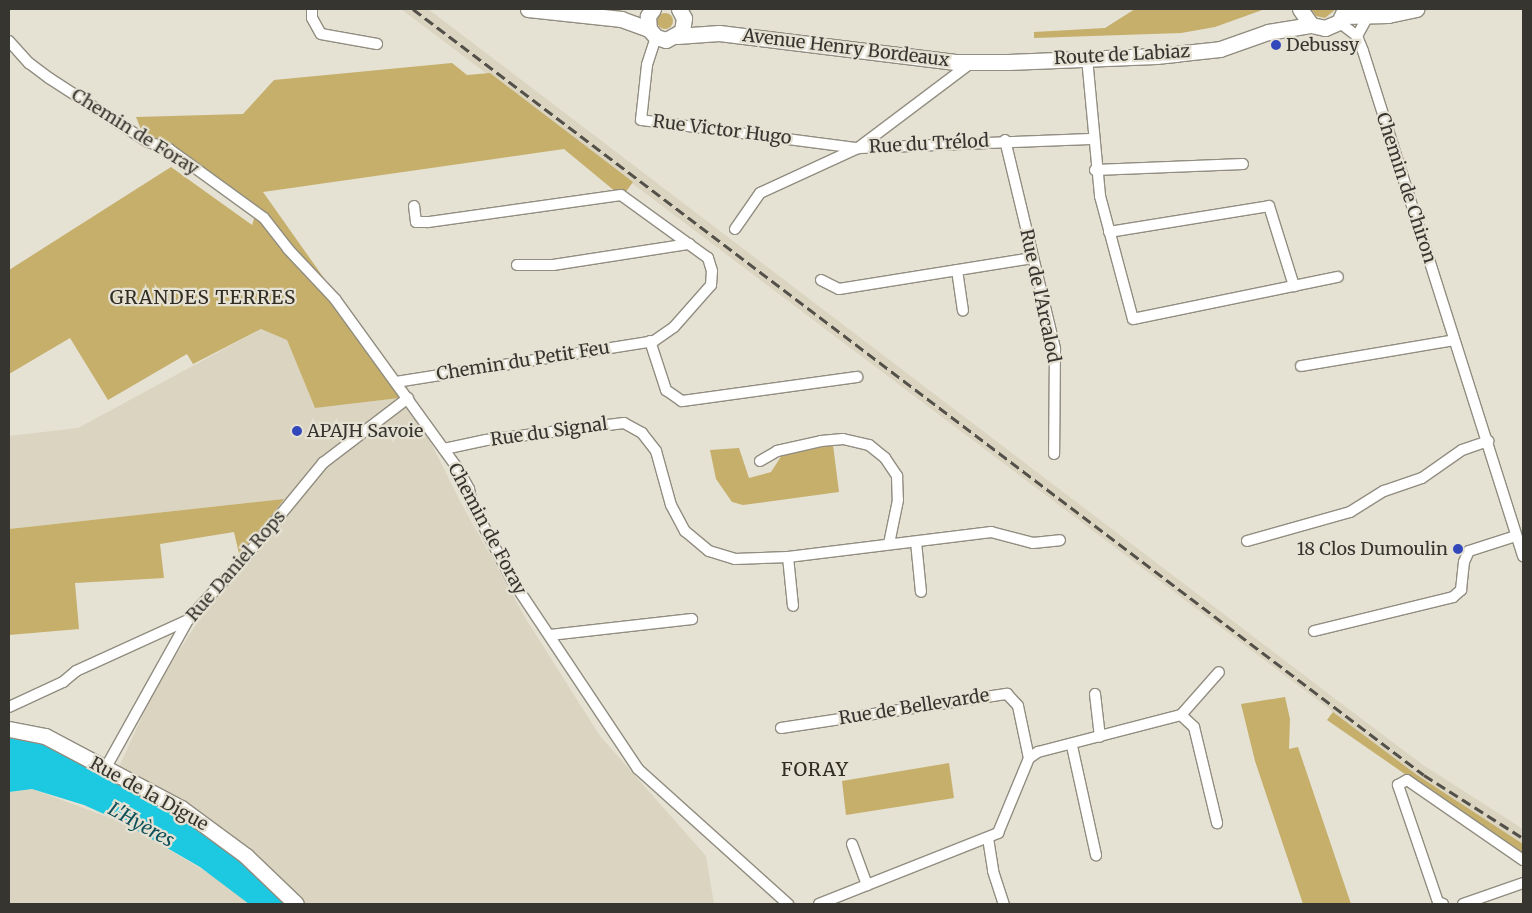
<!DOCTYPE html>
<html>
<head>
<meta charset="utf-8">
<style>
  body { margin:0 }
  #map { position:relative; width:1532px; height:913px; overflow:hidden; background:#e5e1d3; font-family:Merriweather,serif }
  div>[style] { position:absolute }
  .built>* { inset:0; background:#dbd4c0 }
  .green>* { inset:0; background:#c5af6b }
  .round { border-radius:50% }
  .water>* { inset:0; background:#1dc9e1 }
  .roads { filter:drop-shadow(1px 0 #918d80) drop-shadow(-1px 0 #918d80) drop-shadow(0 1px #918d80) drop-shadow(0 -1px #918d80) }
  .street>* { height:10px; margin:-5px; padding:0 5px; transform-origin:5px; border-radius:5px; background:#fff }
  .secondary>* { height:15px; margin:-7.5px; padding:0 7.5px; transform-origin:7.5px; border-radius:7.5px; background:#fff }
  .rail>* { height:3px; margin-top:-1.5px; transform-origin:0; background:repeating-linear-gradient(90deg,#53504a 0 10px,transparent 0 15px) }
  .dots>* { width:14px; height:14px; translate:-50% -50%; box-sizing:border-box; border:2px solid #e5e1d3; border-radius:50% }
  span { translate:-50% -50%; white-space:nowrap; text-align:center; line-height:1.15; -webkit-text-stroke:4.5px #e5e1d3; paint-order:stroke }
  .poi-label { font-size:18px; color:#373530 }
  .left { translate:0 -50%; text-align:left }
  .right { translate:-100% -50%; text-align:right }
  .street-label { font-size:18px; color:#373530 }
  .neighbourhood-label { font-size:19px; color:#312d23; letter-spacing:1px }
  .water-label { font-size:19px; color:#0e505a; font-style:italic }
  .frame { position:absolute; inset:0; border:10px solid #373530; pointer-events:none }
</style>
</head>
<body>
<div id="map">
  <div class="built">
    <i style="clip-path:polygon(401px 9px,428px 9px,1338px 701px,1423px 765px,1523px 829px,1523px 844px,1417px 775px)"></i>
    <i style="clip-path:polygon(261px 329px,287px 340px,315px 408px,408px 397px,460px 501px,526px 619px,600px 736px,706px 856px,714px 904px,302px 904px,241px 843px,187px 802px,118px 769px,157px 684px,240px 558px,284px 499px,9px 529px,9px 436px,78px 428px)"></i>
    <i style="clip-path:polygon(32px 789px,124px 823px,220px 880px,249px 904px,9px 904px,9px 792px)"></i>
  </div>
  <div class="green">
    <i style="clip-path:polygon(1135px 9px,1265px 9px,1215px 27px,1181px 33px,1034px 38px,1034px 32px,1105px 28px)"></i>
    <i style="clip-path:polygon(1311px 9px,1336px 9px,1325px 18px,1316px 16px)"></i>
    <i class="round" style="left:657px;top:13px;width:16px;height:16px"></i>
    <i style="clip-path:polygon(452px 63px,467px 75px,490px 73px,633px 182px,622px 197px,564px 149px,263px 192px,408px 397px,315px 408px,287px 340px,261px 329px,193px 364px,187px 354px,108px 400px,70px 338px,9px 374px,9px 270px,171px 167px,252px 225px,258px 207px,169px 144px,142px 132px,136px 117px,243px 114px,274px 80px)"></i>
    <i style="clip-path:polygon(833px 445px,839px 492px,743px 505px,732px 502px,716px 479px,710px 450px,739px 448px,749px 478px,771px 472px,782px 455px)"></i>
    <i style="clip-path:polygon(284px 499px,240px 558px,234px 532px,160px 544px,164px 578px,75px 583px,79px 629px,9px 635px,9px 529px)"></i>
    <i style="clip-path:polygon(1285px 697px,1290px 719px,1289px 749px,1298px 747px,1351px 904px,1303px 904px,1255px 761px,1241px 704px)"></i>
    <i style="clip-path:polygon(1333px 712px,1417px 775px,1523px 844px,1523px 856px,1327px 720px)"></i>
    <i style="clip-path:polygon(949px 763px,954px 798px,846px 815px,842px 781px)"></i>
  </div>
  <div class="water">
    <i style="clip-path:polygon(9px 737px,41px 743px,169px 809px,215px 838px,289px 904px,249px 904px,200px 867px,124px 823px,84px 805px,32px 789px,9px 792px)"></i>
  </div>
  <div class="roads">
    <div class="street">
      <i style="left:312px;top:9px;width:9px;rotate:90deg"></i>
      <i style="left:312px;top:18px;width:18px;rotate:61deg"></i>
      <i style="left:321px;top:34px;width:57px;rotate:10.1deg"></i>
      <i style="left:1339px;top:22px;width:23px;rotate:38deg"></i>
      <i style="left:1357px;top:36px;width:16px;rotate:68deg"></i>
      <i style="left:1363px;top:51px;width:530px;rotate:72.42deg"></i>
      <i style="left:1357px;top:36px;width:23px;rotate:-61deg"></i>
      <i style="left:656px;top:37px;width:29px;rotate:108deg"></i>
      <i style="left:647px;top:65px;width:55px;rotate:96.2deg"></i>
      <i style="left:641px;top:120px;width:219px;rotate:7.4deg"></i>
      <i style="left:858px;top:148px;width:143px;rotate:-37deg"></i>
      <i style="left:9px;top:41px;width:30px;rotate:48deg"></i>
      <i style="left:29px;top:63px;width:25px;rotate:37deg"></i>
      <i style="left:49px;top:78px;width:118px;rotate:32.9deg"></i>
      <i style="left:148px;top:142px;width:22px;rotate:18deg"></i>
      <i style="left:169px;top:149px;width:117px;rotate:36deg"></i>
      <i style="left:264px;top:218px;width:39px;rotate:52deg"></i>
      <i style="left:288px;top:249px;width:69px;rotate:46.8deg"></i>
      <i style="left:335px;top:299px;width:210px;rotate:54.1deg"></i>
      <i style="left:458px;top:469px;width:23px;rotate:61deg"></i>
      <i style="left:469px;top:489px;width:15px;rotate:79deg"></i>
      <i style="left:472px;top:504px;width:86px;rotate:62.2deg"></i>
      <i style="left:512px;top:580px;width:227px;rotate:56.3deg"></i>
      <i style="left:638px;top:769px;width:202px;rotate:42deg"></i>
      <i style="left:1087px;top:58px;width:139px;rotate:84.6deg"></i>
      <i style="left:1100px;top:196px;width:127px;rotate:75deg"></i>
      <i style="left:1133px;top:319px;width:209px;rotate:-11.6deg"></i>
      <i style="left:1005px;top:140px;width:215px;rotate:76.5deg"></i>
      <i style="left:1055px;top:349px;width:105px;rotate:90.5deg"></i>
      <i style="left:1095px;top:170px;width:148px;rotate:-2.3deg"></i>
      <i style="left:735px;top:229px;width:44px;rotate:-55.2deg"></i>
      <i style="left:760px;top:193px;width:108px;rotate:-24.7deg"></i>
      <i style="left:858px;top:148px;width:234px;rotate:-2.2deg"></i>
      <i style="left:1109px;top:232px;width:162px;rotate:-9.2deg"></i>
      <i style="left:1269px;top:206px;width:84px;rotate:72.6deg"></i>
      <i style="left:517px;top:265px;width:36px"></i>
      <i style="left:553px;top:265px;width:138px;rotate:-8.8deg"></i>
      <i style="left:957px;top:270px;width:41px;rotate:81.7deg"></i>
      <i style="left:821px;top:280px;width:20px;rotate:27deg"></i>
      <i style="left:839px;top:289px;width:196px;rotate:-9.1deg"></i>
      <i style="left:650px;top:341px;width:52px;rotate:71.9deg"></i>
      <i style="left:666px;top:390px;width:19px;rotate:35deg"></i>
      <i style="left:682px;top:401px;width:177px;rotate:-7.8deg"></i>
      <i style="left:1301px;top:366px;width:155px;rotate:-9.6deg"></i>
      <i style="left:396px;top:382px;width:261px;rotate:-9deg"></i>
      <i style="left:654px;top:341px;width:24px;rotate:-35deg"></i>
      <i style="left:674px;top:327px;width:56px;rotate:-48.6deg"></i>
      <i style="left:711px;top:285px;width:14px;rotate:-86deg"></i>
      <i style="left:712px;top:271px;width:14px;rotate:-107deg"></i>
      <i style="left:708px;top:258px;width:107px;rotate:-144.1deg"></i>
      <i style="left:621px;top:195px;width:195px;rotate:172deg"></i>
      <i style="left:428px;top:222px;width:12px;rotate:180deg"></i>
      <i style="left:416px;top:222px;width:16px;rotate:-97deg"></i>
      <i style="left:444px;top:449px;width:43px;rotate:-12.1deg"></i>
      <i style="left:486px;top:440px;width:139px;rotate:-7deg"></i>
      <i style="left:624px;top:423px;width:21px;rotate:29deg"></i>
      <i style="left:642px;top:433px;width:23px;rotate:52deg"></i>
      <i style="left:656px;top:451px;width:56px;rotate:74.5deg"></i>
      <i style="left:671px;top:505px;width:30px;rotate:62deg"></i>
      <i style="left:685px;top:531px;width:31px;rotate:40deg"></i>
      <i style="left:709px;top:551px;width:27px;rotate:17deg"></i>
      <i style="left:735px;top:559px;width:53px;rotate:-2.2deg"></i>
      <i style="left:788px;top:557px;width:205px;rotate:-7deg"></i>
      <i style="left:991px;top:532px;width:43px;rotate:14.7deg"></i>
      <i style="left:1033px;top:543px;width:27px;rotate:-6deg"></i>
      <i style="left:760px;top:461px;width:20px;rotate:-30deg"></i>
      <i style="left:777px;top:451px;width:45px;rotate:-12.8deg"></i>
      <i style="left:821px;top:441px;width:22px;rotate:-5deg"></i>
      <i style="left:843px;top:439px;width:27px;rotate:13deg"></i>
      <i style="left:869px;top:445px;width:21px;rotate:39deg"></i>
      <i style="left:885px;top:458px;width:22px;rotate:56deg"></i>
      <i style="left:897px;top:476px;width:24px;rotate:88deg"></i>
      <i style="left:898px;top:500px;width:45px;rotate:101.6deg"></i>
      <i style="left:1247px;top:541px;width:107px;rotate:-15.7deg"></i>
      <i style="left:1350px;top:512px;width:40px;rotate:-32deg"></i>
      <i style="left:1384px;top:491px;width:40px;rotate:-18.9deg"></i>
      <i style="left:1422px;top:478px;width:49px;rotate:-35deg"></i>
      <i style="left:1462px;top:450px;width:28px;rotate:-19deg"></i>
      <i style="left:916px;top:542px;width:50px;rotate:84.3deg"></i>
      <i style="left:788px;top:557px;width:49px;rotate:84.2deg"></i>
      <i style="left:1314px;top:631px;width:143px;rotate:-13.7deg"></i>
      <i style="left:1453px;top:597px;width:11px;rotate:-41deg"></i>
      <i style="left:1461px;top:590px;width:28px;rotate:-84deg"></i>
      <i style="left:1464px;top:562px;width:12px;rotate:-66deg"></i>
      <i style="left:1469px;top:551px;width:49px;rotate:-17.7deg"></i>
      <i style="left:550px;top:635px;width:143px;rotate:-6.4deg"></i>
      <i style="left:1095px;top:694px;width:43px;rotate:83.4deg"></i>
      <i style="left:9px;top:707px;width:60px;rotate:-24.8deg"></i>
      <i style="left:63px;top:682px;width:17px;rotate:-40deg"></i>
      <i style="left:76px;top:671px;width:123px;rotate:-24.5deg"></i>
      <i style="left:1181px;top:715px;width:18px;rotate:43deg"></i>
      <i style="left:1194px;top:727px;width:99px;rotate:76.5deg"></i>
      <i style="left:781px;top:728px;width:229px;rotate:-8.6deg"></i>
      <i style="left:1007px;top:694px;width:16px;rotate:47deg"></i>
      <i style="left:1018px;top:706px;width:53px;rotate:78.1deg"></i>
      <i style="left:1072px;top:746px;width:112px;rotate:77.6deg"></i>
      <i style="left:105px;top:769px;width:171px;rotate:-60.9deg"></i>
      <i style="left:188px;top:620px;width:91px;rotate:-47.7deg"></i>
      <i style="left:249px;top:553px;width:117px;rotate:-50.6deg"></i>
      <i style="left:323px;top:463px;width:107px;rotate:-37.4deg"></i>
      <i style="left:988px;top:838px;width:33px;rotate:81deg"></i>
      <i style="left:993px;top:871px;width:35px;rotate:72deg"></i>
      <i style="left:852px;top:844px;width:44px;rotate:69.9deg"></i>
      <i style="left:819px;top:904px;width:193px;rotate:-21.6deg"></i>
      <i style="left:998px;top:833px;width:81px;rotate:-67.5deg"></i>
      <i style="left:1029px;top:758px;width:11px;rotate:-34deg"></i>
      <i style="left:1038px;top:752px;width:148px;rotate:-14.5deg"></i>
      <i style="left:1181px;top:715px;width:57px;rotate:-48.5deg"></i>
      <i style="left:1443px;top:904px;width:5px;rotate:-158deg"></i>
      <i style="left:1438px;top:902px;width:124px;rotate:-108.9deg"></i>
      <i style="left:1398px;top:785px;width:10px;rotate:-29deg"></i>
      <i style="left:1407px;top:780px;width:141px;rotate:34.6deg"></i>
      <i style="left:1463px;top:904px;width:64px;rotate:-19.3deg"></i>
    </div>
    <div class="secondary">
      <i style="left:528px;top:9px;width:94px;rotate:6.1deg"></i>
      <i style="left:621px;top:19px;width:30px;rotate:20deg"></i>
      <i style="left:653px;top:9px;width:9px;rotate:126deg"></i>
      <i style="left:648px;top:16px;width:13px;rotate:86deg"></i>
      <i style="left:649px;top:29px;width:11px;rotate:49deg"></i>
      <i style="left:656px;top:37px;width:10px;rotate:17deg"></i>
      <i style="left:666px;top:40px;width:18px;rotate:-29deg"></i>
      <i style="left:682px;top:31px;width:13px;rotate:-81deg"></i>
      <i style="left:684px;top:18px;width:10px;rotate:-119deg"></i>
      <i style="left:1300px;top:9px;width:19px;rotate:55deg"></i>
      <i style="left:1311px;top:25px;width:14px;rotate:12deg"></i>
      <i style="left:1325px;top:28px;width:15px;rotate:-23deg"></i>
      <i style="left:1339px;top:22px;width:14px;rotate:-65deg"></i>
      <i style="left:1343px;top:16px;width:45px;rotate:-1.3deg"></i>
      <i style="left:1388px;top:15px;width:29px;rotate:-12deg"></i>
      <i style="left:677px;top:36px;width:42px;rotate:-4.1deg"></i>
      <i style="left:719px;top:33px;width:238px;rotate:7deg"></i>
      <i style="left:955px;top:62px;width:53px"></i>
      <i style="left:1008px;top:62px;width:148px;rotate:-2.3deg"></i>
      <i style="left:1156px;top:56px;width:64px;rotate:-6.2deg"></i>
      <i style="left:1220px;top:49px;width:51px;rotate:-19.5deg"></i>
      <i style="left:1268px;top:32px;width:44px;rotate:-9.2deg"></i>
      <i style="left:9px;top:729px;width:37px;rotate:11deg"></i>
      <i style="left:45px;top:736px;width:154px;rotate:27.9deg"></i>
      <i style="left:181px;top:808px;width:81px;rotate:36.4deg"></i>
      <i style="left:246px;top:856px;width:69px;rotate:43.8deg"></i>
    </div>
  </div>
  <div class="rail">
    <i style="left:413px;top:9px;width:1268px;rotate:37.15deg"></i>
    <i style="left:1424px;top:775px;width:117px;rotate:32.5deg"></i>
  </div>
  <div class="dots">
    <i style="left:1276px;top:45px;background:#3248ba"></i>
    <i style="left:297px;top:431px;background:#3248ba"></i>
    <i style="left:1458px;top:549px;background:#3248ba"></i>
  </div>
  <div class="poi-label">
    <span class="left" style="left:1286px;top:45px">Debussy</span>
    <span class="left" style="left:307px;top:431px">APAJH Savoie</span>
    <span class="right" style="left:1448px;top:549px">18 Clos Dumoulin</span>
  </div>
  <div class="street-label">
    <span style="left:846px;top:48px;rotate:7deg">Avenue Henry Bordeaux</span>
    <span style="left:1122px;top:55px;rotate:-3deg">Route de Labiaz</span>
    <span style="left:722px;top:130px;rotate:7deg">Rue Victor Hugo</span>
    <span style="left:135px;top:132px;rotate:32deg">Chemin de Foray</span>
    <span style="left:929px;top:144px;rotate:-3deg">Rue du Trélod</span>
    <span style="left:1406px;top:188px;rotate:72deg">Chemin de Chiron</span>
    <span style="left:1040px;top:296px;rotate:78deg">Rue de l'Arcalod</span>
    <span style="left:523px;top:361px;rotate:-9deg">Chemin du Petit Feu</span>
    <span style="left:549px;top:432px;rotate:-8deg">Rue du Signal</span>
    <span style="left:487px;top:529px;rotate:62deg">Chemin de Foray</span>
    <span style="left:236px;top:566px;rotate:-49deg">Rue Daniel Rops</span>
    <span style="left:914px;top:707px;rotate:-9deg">Rue de Bellevarde</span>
    <span style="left:149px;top:794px;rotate:29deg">Rue de la Digue</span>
  </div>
  <div class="neighbourhood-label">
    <span style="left:203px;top:298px">GRANDES TERRES</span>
    <span style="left:815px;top:770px">FORAY</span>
  </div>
  <div class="water-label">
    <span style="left:141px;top:825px;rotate:29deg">L'Hyères</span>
  </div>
  <div class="frame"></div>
</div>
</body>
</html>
